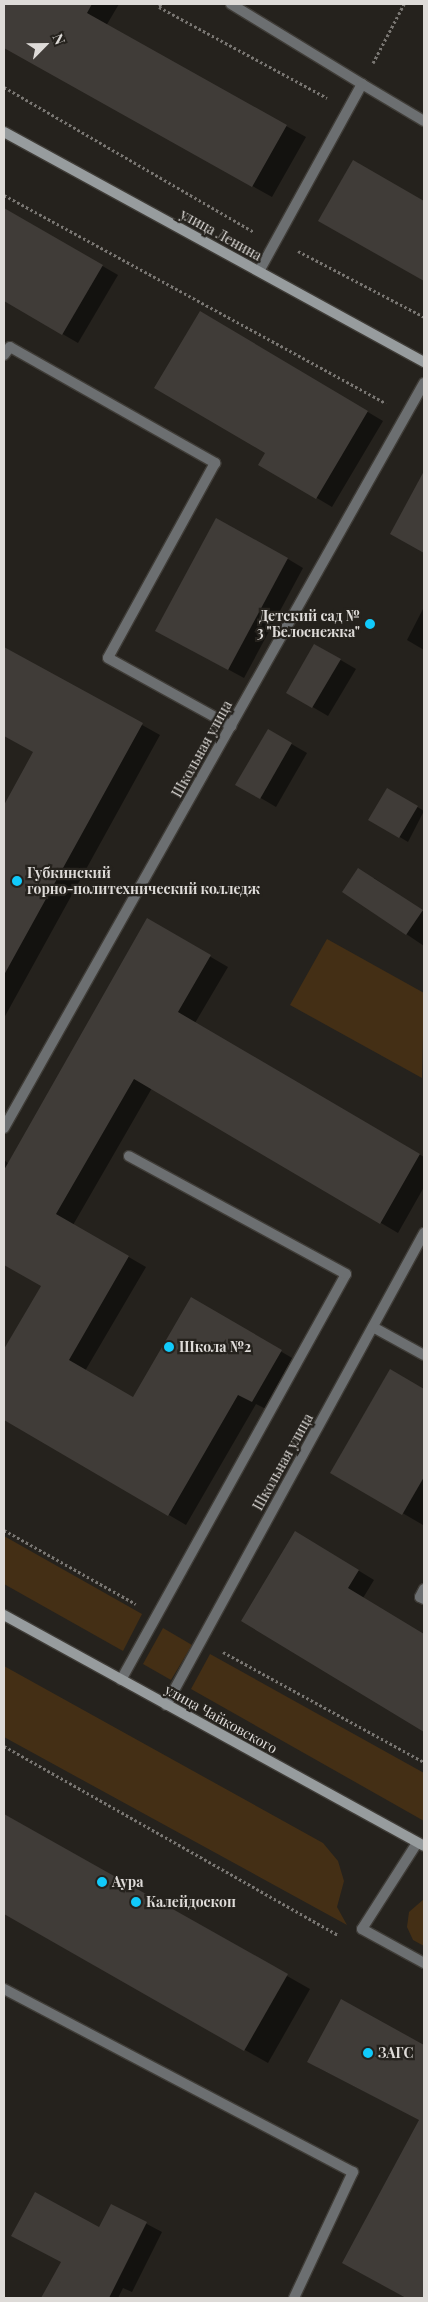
<!DOCTYPE html>
<html>
<head>
<meta charset="utf-8">
<style>
  body { margin:0 }
  #map { position:relative; width:428px; height:2302px; overflow:hidden; background:#25221d; font-family:"Playfair Display",serif }
  div>[style] { position:absolute }
  .green>* { inset:0; background:#442f15 }
  .shadow>* { inset:0; background:#0007 }
  .building>* { inset:0; background:#403c38 }
  .path>* { height:3px; margin-top:-1.5px; transform-origin:0; background:repeating-linear-gradient(90deg,#797672 0 2.5px,transparent 0 5px) }
  .roads { filter:drop-shadow(1px 0 #3f3c37) drop-shadow(-1px 0 #3f3c37) drop-shadow(0 1px #3f3c37) drop-shadow(0 -1px #3f3c37) }
  .lane>* { height:10px; margin:-5px; padding:0 5px; transform-origin:5px; border-radius:5px; background:#6c6f71 }
  .street>* { height:10px; margin:-5px; padding:0 5px; transform-origin:5px; border-radius:5px; background:#6c6f71 }
  .secondary>* { height:10px; margin:-5px; padding:0 5px; transform-origin:5px; border-radius:5px; background:#979c9e }
  .dots>* { width:14px; height:14px; translate:-50% -50%; box-sizing:border-box; border:2px solid #25221d; border-radius:50% }
  span { translate:-50% -50%; white-space:nowrap; text-align:center; line-height:1.15; -webkit-text-stroke:4.5px #25221d; paint-order:stroke }
  .street-label { font-size:14px; color:#dedbd8 }
  .poi-label { font-size:14px; color:#dedbd8; font-weight:700 }
  .right { translate:-100% -50%; text-align:right }
  .left { translate:0 -50%; text-align:left }
  .frame { position:absolute; inset:0; border:5px solid #dedbd8; pointer-events:none }
  .north { position:absolute; left:20px; top:20px; width:50px; height:50px; -webkit-text-stroke:4px #25221d; paint-order:stroke; rotate:67deg; font-size:14px; font-weight:700; line-height:20px; text-align:center; color:#dedbd8 }
  .north::after { content:''; display:block; margin:auto; width:18px; height:22px; background:#dedbd8; clip-path:polygon(50% 0,100% 100%,50% 72%,0 100%) }
</style>
</head>
<body>
<div id="map">
  <div class="green">
    <i style="clip-path:polygon(327px 939px,424px 993px,422px 1078px,290px 1005px)"></i>
    <i style="clip-path:polygon(4px 1536px,142px 1614px,123px 1651px,4px 1584px)"></i>
    <i style="clip-path:polygon(163px 1628px,192px 1645px,171px 1680px,143px 1664px)"></i>
    <i style="clip-path:polygon(210px 1654px,424px 1773px,424px 1821px,191px 1689px)"></i>
    <i style="clip-path:polygon(4px 1666px,323px 1843px,338px 1861px,344px 1881px,337px 1907px,347px 1925px,4px 1737px)"></i>
    <i style="clip-path:polygon(424px 1899px,424px 1946px,413px 1940px,407px 1927px,409px 1912px)"></i>
  </div>
  <div class="shadow">
    <i style="clip-path:polygon(9px 4px,119px 4px,106px 26px,306px 137px,272px 197px,4px 47px,4px 12px)"></i>
    <i style="clip-path:polygon(353px 162px,424px 202px,424px 280px,320px 220px)"></i>
    <i style="clip-path:polygon(4px 209px,118px 275px,78px 343px,4px 300px)"></i>
    <i style="clip-path:polygon(201px 313px,383px 421px,332px 507px,260px 464px,266px 453px)"></i>
    <i style="clip-path:polygon(417px 487px,424px 491px,424px 552px,392px 533px)"></i>
    <i style="clip-path:polygon(288px 559px,303px 568px,244px 678px,172px 639px)"></i>
    <i style="clip-path:polygon(424px 607px,424px 650px,407px 640px)"></i>
    <i style="clip-path:polygon(315px 645px,356px 669px,328px 716px,287px 692px)"></i>
    <i style="clip-path:polygon(4px 648px,160px 735px,4px 1018px,4px 808px,35px 752px,4px 735px)"></i>
    <i style="clip-path:polygon(269px 731px,307px 753px,276px 807px,237px 784px)"></i>
    <i style="clip-path:polygon(388px 789px,424px 811px,408px 842px,370px 819px)"></i>
    <i style="clip-path:polygon(374px 878px,424px 912px,424px 946px,344px 892px)"></i>
    <i style="clip-path:polygon(147px 920px,228px 967px,195px 1023px,424px 1157px,424px 1187px,398px 1233px,152px 1088px,73px 1225px,146px 1267px,85px 1371px,133px 1399px,191px 1299px,299px 1362px,270px 1411px,256px 1404px,186px 1525px,4px 1418px,4px 1351px,42px 1285px,4px 1264px,4px 1160px,9px 1164px)"></i>
    <i style="clip-path:polygon(390px 1370px,424px 1390px,423px 1525px,332px 1472px)"></i>
    <i style="clip-path:polygon(312px 1542px,374px 1580px,363px 1598px,424px 1635px,424px 1730px,242px 1620px)"></i>
    <i style="clip-path:polygon(4px 1815px,310px 1989px,268px 2063px,4px 1913px)"></i>
    <i style="clip-path:polygon(341px 2001px,424px 2046px,424px 2122px,317px 2067px)"></i>
    <i style="clip-path:polygon(417px 2125px,424px 2129px,424px 2298px,407px 2298px,367px 2276px)"></i>
    <i style="clip-path:polygon(111px 2205px,162px 2232px,132px 2292px,123px 2288px,118px 2298px,42px 2298px,62px 2262px,100px 2228px)"></i>
  </div>
  <div class="building">
    <i style="clip-path:polygon(4px 4px,92px 4px,87px 13px,287px 125px,252px 187px,4px 48px)"></i>
    <i style="clip-path:polygon(353px 160px,424px 201px,424px 281px,318px 221px)"></i>
    <i style="clip-path:polygon(4px 208px,103px 265px,62px 335px,4px 301px)"></i>
    <i style="clip-path:polygon(200px 311px,368px 411px,316px 499px,258px 465px,265px 453px,154px 388px)"></i>
    <i style="clip-path:polygon(424px 471px,424px 553px,390px 534px)"></i>
    <i style="clip-path:polygon(216px 518px,288px 558px,228px 670px,155px 631px)"></i>
    <i style="clip-path:polygon(314px 644px,341px 659px,312px 708px,286px 693px)"></i>
    <i style="clip-path:polygon(4px 647px,143px 723px,4px 975px,4px 805px,33px 752px,4px 736px)"></i>
    <i style="clip-path:polygon(268px 729px,292px 743px,260px 799px,235px 785px)"></i>
    <i style="clip-path:polygon(387px 788px,418px 806px,399px 838px,368px 820px)"></i>
    <i style="clip-path:polygon(358px 868px,423px 910px,406px 935px,342px 892px)"></i>
    <i style="clip-path:polygon(147px 918px,211px 955px,178px 1012px,420px 1154px,380px 1224px,134px 1079px,56px 1214px,129px 1256px,69px 1360px,133px 1397px,191px 1297px,282px 1350px,252px 1402px,238px 1395px,168px 1516px,4px 1420px,4px 1349px,41px 1286px,4px 1265px,4px 1170px)"></i>
    <i style="clip-path:polygon(390px 1369px,424px 1389px,424px 1477px,402px 1515px,330px 1473px)"></i>
    <i style="clip-path:polygon(295px 1531px,359px 1570px,348px 1588px,424px 1634px,424px 1732px,241px 1621px)"></i>
    <i style="clip-path:polygon(4px 1814px,288px 1974px,244px 2051px,4px 1914px)"></i>
    <i style="clip-path:polygon(341px 1999px,424px 2045px,424px 2298px,406px 2298px,342px 2263px,419px 2120px,307px 2062px)"></i>
    <i style="clip-path:polygon(35px 2192px,99px 2227px,111px 2204px,147px 2222px,109px 2298px,41px 2298px,61px 2262px,11px 2236px)"></i>
  </div>
  <div class="path">
    <i style="left:161px;top:4px;width:4px;rotate:124deg"></i>
    <i style="left:159px;top:7px;width:191px;rotate:28.4deg"></i>
    <i style="left:373px;top:63px;width:67px;rotate:-62.3deg"></i>
    <i style="left:4px;top:87px;width:289px;rotate:30.1deg"></i>
    <i style="left:4px;top:195px;width:435px;rotate:28.6deg"></i>
    <i style="left:298px;top:251px;width:142px;rotate:27.6deg"></i>
    <i style="left:4px;top:1530px;width:151px;rotate:29.3deg"></i>
    <i style="left:223px;top:1652px;width:229px;rotate:28.7deg"></i>
    <i style="left:4px;top:1746px;width:384px;rotate:29.5deg"></i>
  </div>
  <div class="roads">
    <div class="lane">
      <i style="left:231px;top:4px;width:153px;rotate:31.4deg"></i>
      <i style="left:362px;top:84px;width:213px;rotate:118.8deg"></i>
      <i style="left:362px;top:84px;width:72px;rotate:30.8deg"></i>
      <i style="left:4px;top:355px;width:10px;rotate:-53deg"></i>
      <i style="left:10px;top:347px;width:236px;rotate:29.5deg"></i>
      <i style="left:215px;top:463px;width:222px;rotate:118.8deg"></i>
      <i style="left:108px;top:658px;width:141px;rotate:28.9deg"></i>
      <i style="left:373px;top:1327px;width:58px;rotate:28.8deg"></i>
      <i style="left:424px;top:1589px;width:9px;rotate:117deg"></i>
      <i style="left:420px;top:1597px;width:4px;rotate:27deg"></i>
      <i style="left:121px;top:1680px;width:464px;rotate:-61deg"></i>
      <i style="left:346px;top:1274px;width:247px;rotate:-151.5deg"></i>
      <i style="left:417px;top:1843px;width:102px;rotate:122.6deg"></i>
      <i style="left:362px;top:1929px;width:71px;rotate:28.7deg"></i>
      <i style="left:4px;top:1989px;width:394px;rotate:27.7deg"></i>
      <i style="left:353px;top:2172px;width:139px;rotate:115.1deg"></i>
    </div>
    <div class="street">
      <i style="left:4px;top:1128px;width:855px;rotate:-60.59deg"></i>
      <i style="left:166px;top:1705px;width:538px;rotate:-61.34deg"></i>
    </div>
    <div class="secondary">
      <i style="left:4px;top:132px;width:479px;rotate:28.7deg"></i>
      <i style="left:4px;top:1615px;width:479px;rotate:28.8deg"></i>
    </div>
  </div>
  <div class="dots">
    <i style="left:370px;top:624px;background:#11cafb"></i>
    <i style="left:17px;top:881px;background:#11cafb"></i>
    <i style="left:169px;top:1347px;background:#11cafb"></i>
    <i style="left:102px;top:1882px;background:#11cafb"></i>
    <i style="left:136px;top:1902px;background:#11cafb"></i>
    <i style="left:368px;top:2053px;background:#11cafb"></i>
  </div>
  <div class="street-label">
    <span style="left:221px;top:235px;rotate:29deg">улица Ленина</span>
    <span style="left:202px;top:749px;rotate:-61deg">Школьная улица</span>
    <span style="left:283px;top:1462px;rotate:-61deg">Школьная улица</span>
    <span style="left:221px;top:1719px;rotate:29deg">улица Чайковского</span>
  </div>
  <div class="poi-label">
    <span class="right" style="left:360px;top:624px">Детский сад №<br>3 "Белоснежка"</span>
    <span class="left" style="left:27px;top:881px">Губкинский<br>горно-политехнический колледж</span>
    <span class="left" style="left:179px;top:1347px">Школа №2</span>
    <span class="left" style="left:112px;top:1882px">Аура</span>
    <span class="left" style="left:146px;top:1902px">Калейдоскоп</span>
    <span class="left" style="left:378px;top:2053px">ЗАГС</span>
  </div>
  <div class="frame"></div>
  <div class="north">N</div>
</div>
</body>
</html>
